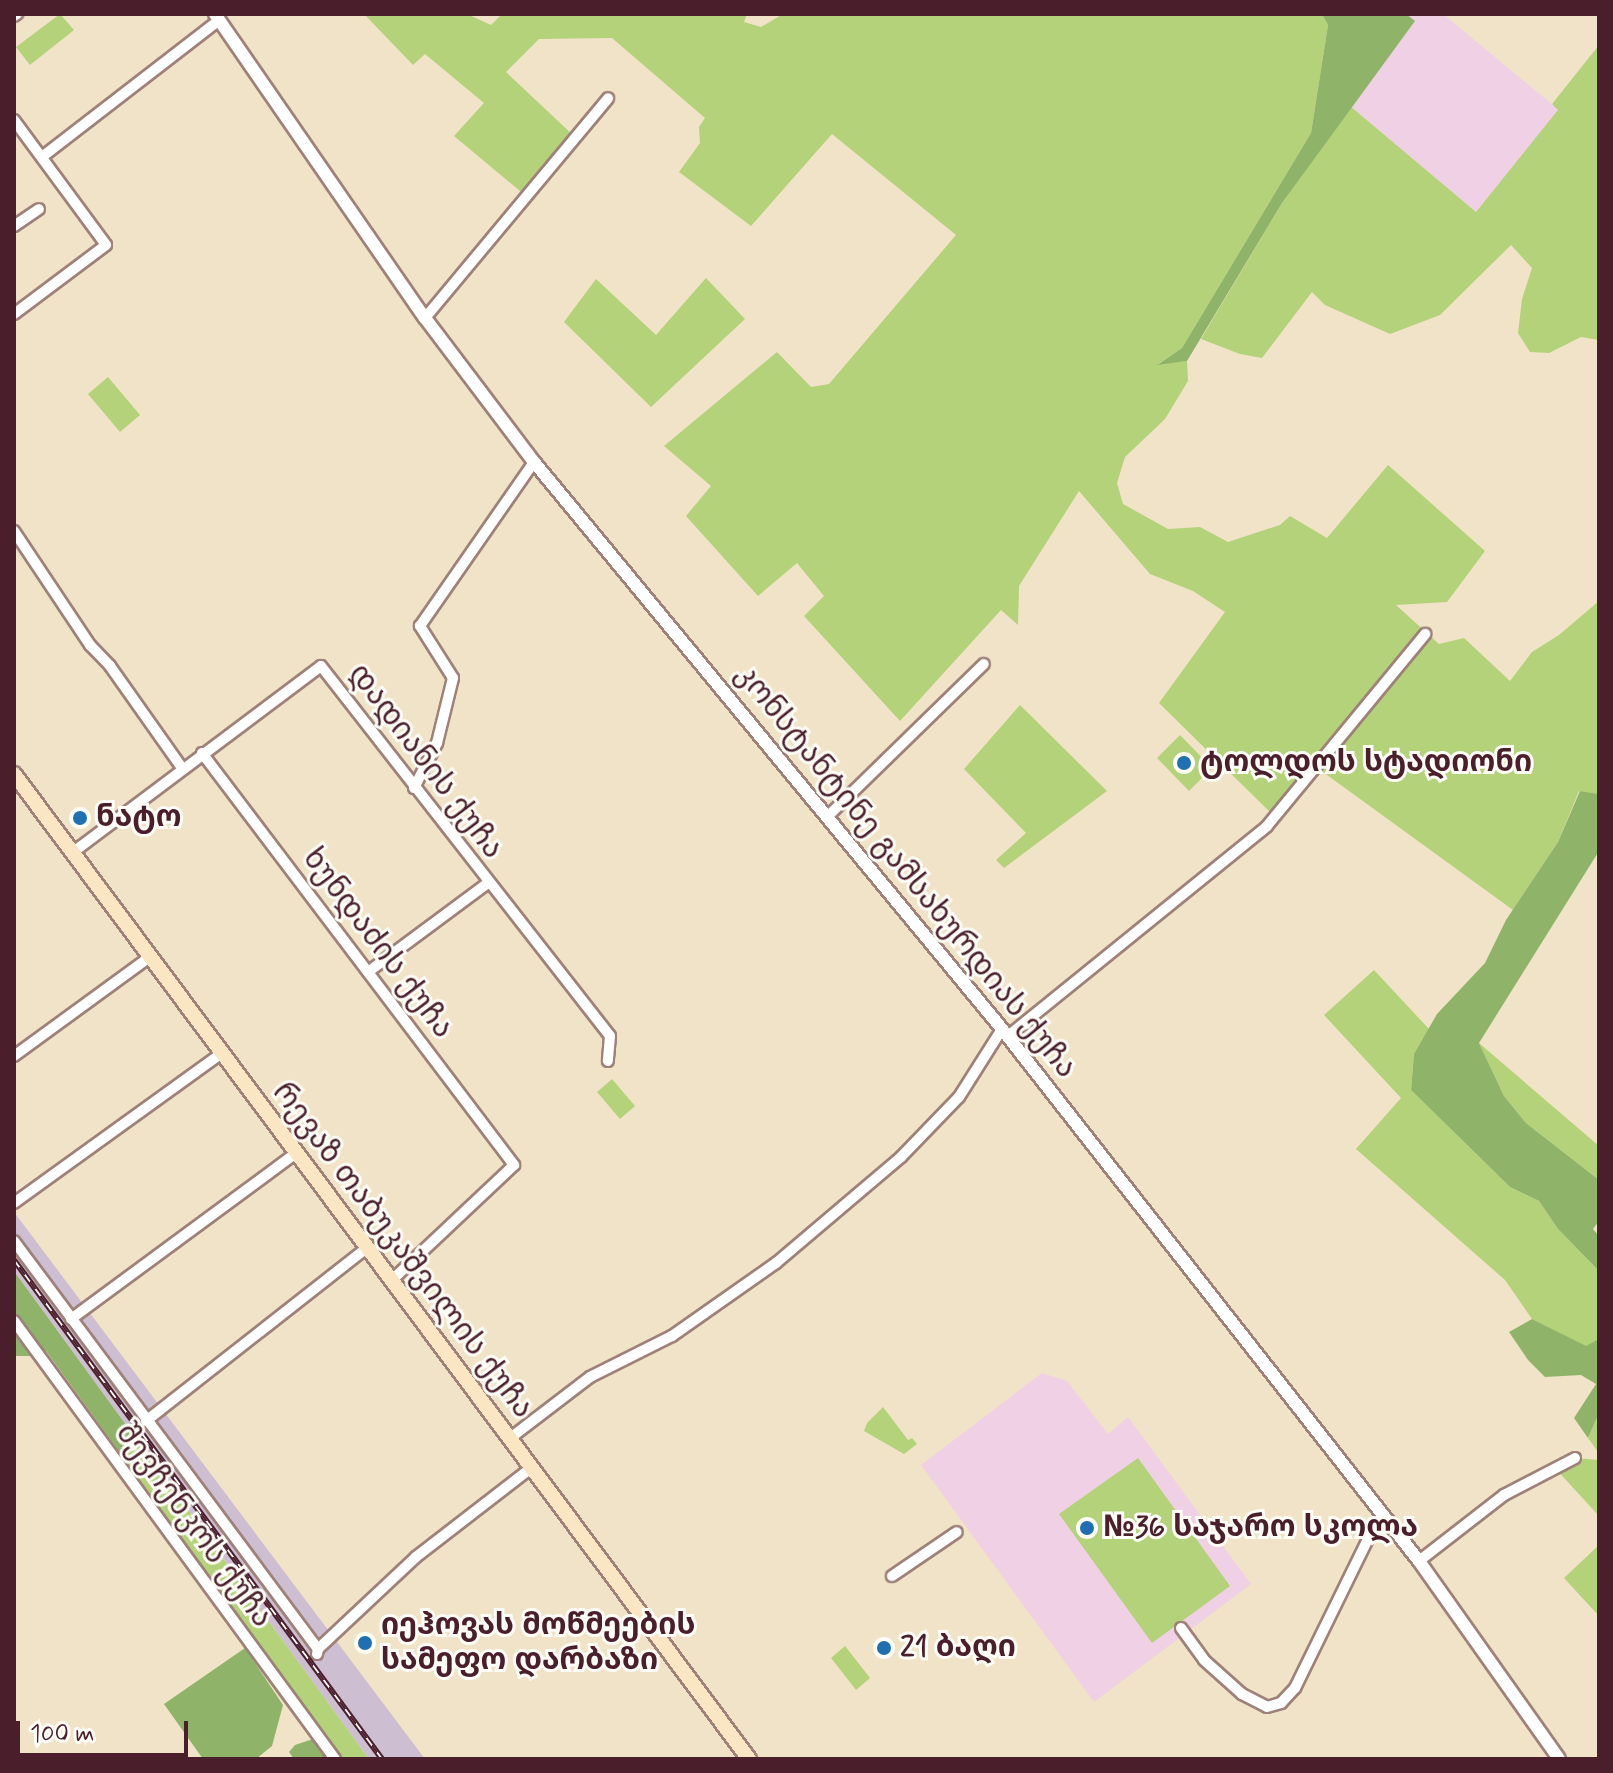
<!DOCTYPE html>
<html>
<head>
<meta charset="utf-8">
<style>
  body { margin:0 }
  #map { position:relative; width:1613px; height:1773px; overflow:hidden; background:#f1e3c7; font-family:Mynerve,"Noto Sans Georgian",sans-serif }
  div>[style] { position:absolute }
  .built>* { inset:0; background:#f0d0e4 }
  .industrial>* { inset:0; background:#cebed1 }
  .green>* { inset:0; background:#b4d279 }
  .forest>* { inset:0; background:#8fb469 }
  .roads { filter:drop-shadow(2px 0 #9e8179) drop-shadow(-2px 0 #9e8179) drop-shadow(0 2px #9e8179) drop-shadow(0 -2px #9e8179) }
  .minor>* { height:10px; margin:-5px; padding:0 5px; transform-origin:5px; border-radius:5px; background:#fff }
  .tertiary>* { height:12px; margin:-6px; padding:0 6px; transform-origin:6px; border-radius:6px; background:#fff }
  .secondary>* { height:14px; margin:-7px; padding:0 7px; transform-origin:7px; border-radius:7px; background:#fbe6c4 }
  .rail>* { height:6px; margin-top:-3px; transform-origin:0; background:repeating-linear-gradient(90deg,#fdfcf7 0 9px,#4a1f2b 0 18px); box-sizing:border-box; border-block:2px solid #4a1f2b }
  .dots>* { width:22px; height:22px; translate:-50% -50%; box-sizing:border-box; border:4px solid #fdfcf7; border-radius:50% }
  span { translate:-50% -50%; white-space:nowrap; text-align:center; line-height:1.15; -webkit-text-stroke:6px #fdfcf7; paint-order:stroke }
  .street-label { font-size:30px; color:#4a1f2b }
  .poi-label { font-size:30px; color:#4a1f2b; font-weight:700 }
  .left { translate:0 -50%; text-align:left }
  .frame { position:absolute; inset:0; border:16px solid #4a1f2b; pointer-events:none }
  .scale { position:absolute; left:16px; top:1721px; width:172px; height:36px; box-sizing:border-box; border:4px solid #4a1f2b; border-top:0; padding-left:10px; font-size:24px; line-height:28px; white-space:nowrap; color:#4a1f2b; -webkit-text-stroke:6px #fdfcf7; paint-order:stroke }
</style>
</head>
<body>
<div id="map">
  <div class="built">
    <i style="clip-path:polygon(1406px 14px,1443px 14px,1559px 110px,1476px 212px,1350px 106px,1415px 21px)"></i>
    <i style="clip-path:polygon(1042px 1373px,1067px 1381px,1108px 1434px,1128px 1417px,1251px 1584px,1094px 1702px,921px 1465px)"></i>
  </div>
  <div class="industrial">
    <i style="clip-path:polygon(14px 1212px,425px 1759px,369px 1759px,14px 1271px)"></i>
  </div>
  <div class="green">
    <i style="clip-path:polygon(60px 14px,74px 30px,30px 65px,16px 47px)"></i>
    <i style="clip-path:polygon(364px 14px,467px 14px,491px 25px,502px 14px,747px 14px,744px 22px,761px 27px,783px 14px,1322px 14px,1328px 25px,1311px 133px,1182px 348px,1158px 364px,1187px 361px,1188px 381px,1165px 419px,1125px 457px,1117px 483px,1123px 504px,1168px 529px,1200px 527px,1228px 542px,1280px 525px,1290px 516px,1327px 538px,1388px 465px,1485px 551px,1447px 602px,1396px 605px,1439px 644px,1464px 638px,1510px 681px,1532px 652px,1559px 635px,1599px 601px,1599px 794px,1579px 791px,1558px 842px,1513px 910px,1316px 767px,1275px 817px,1159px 703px,1225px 612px,1193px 591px,1150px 574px,1079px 491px,1019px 586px,1018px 625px,1001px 610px,900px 721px,804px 616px,824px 596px,797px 563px,758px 596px,686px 516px,711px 486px,664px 446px,777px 352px,811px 387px,829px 384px,956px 235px,832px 134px,751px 226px,679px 172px,700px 143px,699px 127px,705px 118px,612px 38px,539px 39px,506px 72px,575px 137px,526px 196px,454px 136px,484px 103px,425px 54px,413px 65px)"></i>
    <i style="clip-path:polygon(1599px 45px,1599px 340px,1581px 337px,1549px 353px,1530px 352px,1518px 333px,1522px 299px,1532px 268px,1511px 245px,1440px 315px,1390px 334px,1325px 305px,1312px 292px,1262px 358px,1240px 354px,1201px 339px,1282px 203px,1350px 106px,1476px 212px,1558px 110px,1552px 104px)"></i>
    <i style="clip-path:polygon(706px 278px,745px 319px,651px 407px,564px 322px,596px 279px,656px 335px)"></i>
    <i style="clip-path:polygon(108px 377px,140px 415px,120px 432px,88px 394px)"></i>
    <i style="clip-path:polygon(1020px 705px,1107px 791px,1004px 868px,996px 860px,1026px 833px,964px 769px)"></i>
    <i style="clip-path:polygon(1180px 735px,1212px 768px,1189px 791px,1157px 758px)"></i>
    <i style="clip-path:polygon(1374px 970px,1429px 1029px,1414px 1054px,1411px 1090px,1510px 1187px,1539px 1201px,1558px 1229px,1599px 1271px,1599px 1339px,1586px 1347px,1532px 1319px,1505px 1280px,1356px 1149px,1401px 1098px,1324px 1015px)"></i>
    <i style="clip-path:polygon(1479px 1043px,1599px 1146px,1599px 1180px,1526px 1123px,1504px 1096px)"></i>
    <i style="clip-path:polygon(612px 1079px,635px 1106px,620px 1119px,597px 1092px)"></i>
    <i style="clip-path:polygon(883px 1407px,908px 1440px,912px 1438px,917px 1444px,904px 1454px,864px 1431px,867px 1423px)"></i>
    <i style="clip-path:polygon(1599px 1413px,1599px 1516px,1555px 1468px,1575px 1458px,1598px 1460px,1598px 1452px,1588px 1438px)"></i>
    <i style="clip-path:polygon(137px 1440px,369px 1759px,335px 1759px,113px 1460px)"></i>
    <i style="clip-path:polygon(1138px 1458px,1230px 1586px,1152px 1643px,1059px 1514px)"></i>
    <i style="clip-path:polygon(1599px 1545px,1599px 1616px,1564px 1578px)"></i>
    <i style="clip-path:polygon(845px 1646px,870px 1678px,856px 1690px,831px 1658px)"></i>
  </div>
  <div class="forest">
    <i style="clip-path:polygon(1322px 14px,1406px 14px,1415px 21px,1282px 203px,1187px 361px,1157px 365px,1182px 348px,1311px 133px,1328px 25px)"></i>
    <i style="clip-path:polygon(1580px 791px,1599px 794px,1599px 851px,1479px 1043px,1504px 1096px,1526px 1123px,1599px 1180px,1599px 1221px,1593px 1229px,1599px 1236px,1599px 1271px,1558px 1229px,1539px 1201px,1510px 1187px,1411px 1090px,1414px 1054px,1437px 1014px,1485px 963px,1506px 920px,1558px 842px)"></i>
    <i style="clip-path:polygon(14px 1271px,137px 1440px,121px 1454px,46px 1351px,33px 1356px,14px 1356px)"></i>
    <i style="clip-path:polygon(1532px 1319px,1586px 1346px,1599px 1339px,1599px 1413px,1588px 1438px,1574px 1418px,1596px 1384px,1581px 1375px,1545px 1377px,1528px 1360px,1509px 1332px)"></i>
    <i style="clip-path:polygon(245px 1648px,283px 1705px,272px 1746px,256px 1759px,203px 1759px,164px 1704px)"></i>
    <i style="clip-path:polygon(313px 1739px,328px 1759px,294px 1759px,289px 1752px,295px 1745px)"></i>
  </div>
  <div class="roads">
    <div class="minor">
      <i style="left:14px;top:16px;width:4px;rotate:-34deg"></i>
      <i style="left:14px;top:120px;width:155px;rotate:53.6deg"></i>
      <i style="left:106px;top:245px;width:115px;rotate:143.1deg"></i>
      <i style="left:42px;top:157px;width:224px;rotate:-37.7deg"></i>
      <i style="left:14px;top:226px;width:30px;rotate:-34deg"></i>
      <i style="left:425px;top:318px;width:286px;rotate:-50.2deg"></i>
      <i style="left:14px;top:531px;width:137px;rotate:56.3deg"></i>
      <i style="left:90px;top:645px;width:29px;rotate:46deg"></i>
      <i style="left:110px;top:666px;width:125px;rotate:54.8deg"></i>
      <i style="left:202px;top:753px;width:517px;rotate:52.86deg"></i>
      <i style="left:514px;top:1165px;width:169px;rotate:136.7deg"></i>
      <i style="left:414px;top:788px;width:51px;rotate:-62.9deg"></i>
      <i style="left:437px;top:743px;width:67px;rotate:-76.2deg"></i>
      <i style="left:453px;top:678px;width:62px;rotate:-122.4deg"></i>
      <i style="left:420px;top:626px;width:200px;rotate:-55.2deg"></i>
      <i style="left:827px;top:817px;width:219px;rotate:-44.3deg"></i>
      <i style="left:72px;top:853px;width:311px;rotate:-36.9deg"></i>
      <i style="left:321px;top:666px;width:469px;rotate:52deg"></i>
      <i style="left:610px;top:1036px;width:25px;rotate:95deg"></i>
      <i style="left:368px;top:972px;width:149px;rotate:-36.6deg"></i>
      <i style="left:1008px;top:1036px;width:333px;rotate:-39deg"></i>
      <i style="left:1267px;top:826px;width:249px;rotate:-50.5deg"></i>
      <i style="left:14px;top:1056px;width:168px;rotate:-36.1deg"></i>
      <i style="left:14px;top:1203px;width:256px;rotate:-35.8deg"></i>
      <i style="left:14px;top:1241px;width:509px;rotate:53.31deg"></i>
      <i style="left:71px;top:1319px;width:280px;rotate:-36.4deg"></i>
      <i style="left:14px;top:1321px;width:543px;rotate:53.76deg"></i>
      <i style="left:146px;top:1421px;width:281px;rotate:-38.1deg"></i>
      <i style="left:509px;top:1439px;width:102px;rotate:-37.4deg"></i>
      <i style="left:590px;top:1377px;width:92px;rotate:-26.6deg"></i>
      <i style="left:672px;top:1336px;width:127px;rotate:-35.1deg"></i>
      <i style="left:776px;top:1263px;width:164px;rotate:-40.3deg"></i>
      <i style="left:901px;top:1157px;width:83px;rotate:-46deg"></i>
      <i style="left:959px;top:1097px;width:80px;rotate:-57.7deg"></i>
      <i style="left:1419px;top:1561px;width:108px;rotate:-37.8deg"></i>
      <i style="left:1504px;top:1495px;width:80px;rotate:-27.5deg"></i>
      <i style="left:892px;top:1576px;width:78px;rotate:-34.1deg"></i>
      <i style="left:1181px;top:1628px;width:39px;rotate:54deg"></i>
      <i style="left:1204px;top:1660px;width:51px;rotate:41.8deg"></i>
      <i style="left:1242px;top:1694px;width:28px;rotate:27deg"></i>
      <i style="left:1267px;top:1707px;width:15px;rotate:-16deg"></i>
      <i style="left:1281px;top:1703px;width:21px;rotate:-47deg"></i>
      <i style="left:1295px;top:1688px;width:168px;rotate:-63.9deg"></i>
      <i style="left:1369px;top:1537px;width:24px;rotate:-45deg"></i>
      <i style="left:317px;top:1654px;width:5px;rotate:-79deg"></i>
      <i style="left:318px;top:1649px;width:134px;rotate:-43.2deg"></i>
      <i style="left:416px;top:1557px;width:145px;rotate:-37.7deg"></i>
    </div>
    <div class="tertiary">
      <i style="left:215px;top:14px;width:369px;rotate:55.4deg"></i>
      <i style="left:425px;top:318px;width:181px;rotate:52.9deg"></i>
      <i style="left:534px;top:462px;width:735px;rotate:50.46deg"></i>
      <i style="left:1002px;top:1029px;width:676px;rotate:51.91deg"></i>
      <i style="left:1419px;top:1561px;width:242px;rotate:54.7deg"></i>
    </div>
    <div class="secondary">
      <i style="left:14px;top:774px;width:1229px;rotate:53.27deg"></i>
    </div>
  </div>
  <div class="rail">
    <i style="left:14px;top:1260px;width:620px;rotate:53.59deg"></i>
  </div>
  <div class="dots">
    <i style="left:1184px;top:763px;background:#1f6fb2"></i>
    <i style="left:80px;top:818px;background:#1f6fb2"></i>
    <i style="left:1087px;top:1528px;background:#1f6fb2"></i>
    <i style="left:365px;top:1643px;background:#1f6fb2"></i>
    <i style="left:884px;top:1648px;background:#1f6fb2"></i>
  </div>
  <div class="street-label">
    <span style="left:425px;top:762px;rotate:53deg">დადიანის ქუჩა</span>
    <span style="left:905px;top:872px;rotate:51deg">კონსტანტინე გამსახურდიას ქუჩა</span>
    <span style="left:377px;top:944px;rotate:53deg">ხუნდაძის ქუჩა</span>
    <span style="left:402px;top:1251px;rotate:53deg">რევაზ თაბუკაშვილის ქუჩა</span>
    <span style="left:193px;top:1526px;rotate:54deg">შევჩენკოს ქუჩა</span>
  </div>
  <div class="poi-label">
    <span class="left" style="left:1200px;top:763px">ტოლდოს სტადიონი</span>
    <span class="left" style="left:96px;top:818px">ნატო</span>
    <span class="left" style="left:1103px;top:1528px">№36 საჯარო სკოლა</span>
    <span class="left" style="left:381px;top:1643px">იეჰოვას მოწმეების<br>სამეფო დარბაზი</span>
    <span class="left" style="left:900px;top:1648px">21 ბაღი</span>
  </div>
  <div class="frame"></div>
  <div class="scale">100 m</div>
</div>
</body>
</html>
